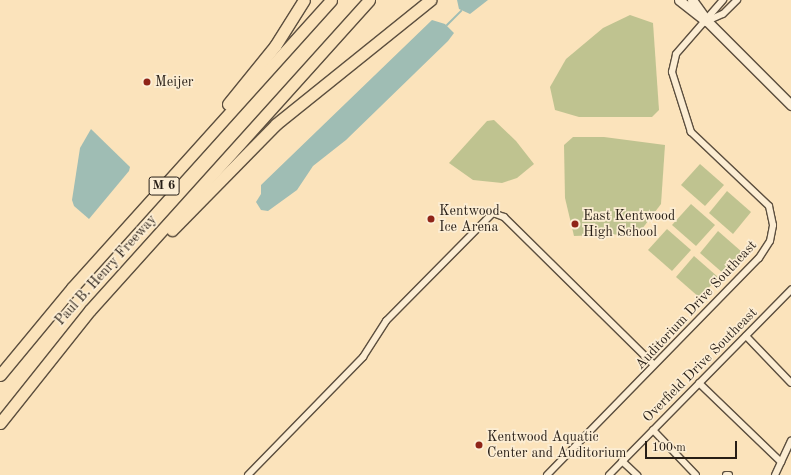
<!DOCTYPE html>
<html>
<head>
<meta charset="utf-8">
<style>
  body { margin:0 }
  #map { position:relative; width:791px; height:475px; overflow:hidden; background:#fbe3bb; font-family:"Old Standard TT",serif }
  div>[style] { position:absolute }
  .green>* { inset:0; background:#bfc390 }
  .water>* { inset:0; background:#9fbdb4 }
  .stream>* { height:2px; margin:-1px; padding:0 1px; transform-origin:1px; border-radius:1px; background:#9fbdb4 }
  .roads { filter:drop-shadow(1px 0 #5c4f3f) drop-shadow(-1px 0 #5c4f3f) drop-shadow(0 1px #5c4f3f) drop-shadow(0 -1px #5c4f3f) }
  .minor>* { height:6px; margin:-3px; padding:0 3px; transform-origin:3px; border-radius:3px; background:#fcedd3 }
  .secondary>* { height:9px; margin:-4.5px; padding:0 4.5px; transform-origin:4.5px; border-radius:4.5px; background:#fcedd3 }
  .motorway>* { height:11px; margin:-5.5px; padding:0 5.5px; transform-origin:5.5px; border-radius:5.5px; background:#fbe3bb }
  .dots>* { width:11px; height:11px; translate:-50% -50%; box-sizing:border-box; border:2px solid #fcedd3; border-radius:50% }
  span { translate:-50% -50%; white-space:nowrap; text-align:center; line-height:1.15; -webkit-text-stroke:3.5px #fcedd3; paint-order:stroke }
  .shield-label span { padding:1px 3px; background:#fcedd3; border:1px solid; border-radius:3px; -webkit-text-stroke-width:0 }
  .shield-label { font-size:13px; color:#271e16; font-weight:700 }
  .poi-label { font-size:14px; color:#271e16 }
  .left { translate:0 -50%; text-align:left }
  .street-label { font-size:14px; color:#271e16 }
  .scale { position:absolute; left:645px; top:441px; width:92px; height:18px; box-sizing:border-box; border:2px solid #271e16; border-top:0; padding-left:5px; font-size:12px; line-height:14px; white-space:nowrap; color:#271e16; -webkit-text-stroke:3px #fcedd3; paint-order:stroke }
</style>
</head>
<body>
<div id="map">
  <div class="green">
    <i style="clip-path:polygon(630px 15px,653px 23px,659px 110px,652px 117px,579px 117px,555px 110px,550px 87px,566px 59px,603px 28px)"></i>
    <i style="clip-path:polygon(494px 120px,516px 141px,534px 164px,517px 178px,502px 183px,473px 180px,449px 163px,487px 121px)"></i>
    <i style="clip-path:polygon(573px 137px,604px 137px,665px 145px,661px 204px,642px 229px,631px 234px,574px 236px,565px 198px,564px 145px)"></i>
    <i style="clip-path:polygon(700px 164px,724px 185px,705px 206px,681px 185px)"></i>
    <i style="clip-path:polygon(727px 191px,751px 212px,733px 234px,709px 213px)"></i>
    <i style="clip-path:polygon(691px 204px,715px 225px,696px 246px,672px 225px)"></i>
    <i style="clip-path:polygon(667px 229px,691px 250px,672px 271px,648px 250px)"></i>
    <i style="clip-path:polygon(718px 231px,742px 252px,724px 274px,700px 253px)"></i>
    <i style="clip-path:polygon(694px 256px,718px 277px,700px 298px,676px 277px)"></i>
  </div>
  <div class="water">
    <i style="clip-path:polygon(457px 0,488px 0,470px 14px,459px 9px)"></i>
    <i style="clip-path:polygon(432px 20px,445px 24px,454px 33px,448px 41px,346px 140px,313px 166px,297px 190px,268px 211px,261px 210px,256px 202px,261px 194px,261px 185px)"></i>
    <i style="clip-path:polygon(91px 129px,130px 167px,129px 171px,89px 219px,74px 206px,72px 200px,80px 148px)"></i>
  </div>
  <div class="stream">
    <i style="left:447px;top:25px;width:20px;rotate:-45deg"></i>
  </div>
  <div class="roads">
    <div class="minor">
      <i style="left:707px;top:21px;width:17px;rotate:-24deg"></i>
      <i style="left:723px;top:14px;width:20px;rotate:-45deg"></i>
      <i style="left:746px;top:336px;width:65px;rotate:46.2deg"></i>
      <i style="left:699px;top:383px;width:114px;rotate:43.9deg"></i>
      <i style="left:653px;top:430px;width:62px;rotate:46.3deg"></i>
      <i style="left:622px;top:461px;width:21px;rotate:43deg"></i>
      <i style="left:248px;top:475px;width:165px;rotate:-45.7deg"></i>
      <i style="left:363px;top:357px;width:43px;rotate:-57.4deg"></i>
      <i style="left:386px;top:321px;width:152px;rotate:-45.3deg"></i>
      <i style="left:493px;top:213px;width:12px;rotate:20deg"></i>
      <i style="left:504px;top:217px;width:209px;rotate:44.6deg"></i>
      <i style="left:547px;top:475px;width:303px;rotate:-45.7deg"></i>
      <i style="left:759px;top:258px;width:20px;rotate:-57deg"></i>
      <i style="left:770px;top:241px;width:16px;rotate:-79deg"></i>
      <i style="left:773px;top:225px;width:19px;rotate:-102deg"></i>
      <i style="left:769px;top:206px;width:108px;rotate:-136.5deg"></i>
      <i style="left:691px;top:132px;width:63px;rotate:-107.6deg"></i>
      <i style="left:672px;top:72px;width:18px;rotate:-77deg"></i>
      <i style="left:676px;top:54px;width:72px;rotate:-49deg"></i>
      <i style="left:609px;top:475px;width:260px;rotate:-45.5deg"></i>
      <i style="left:726px;top:475px;width:3px"></i>
      <i style="left:775px;top:475px;width:38px;rotate:-65deg"></i>
    </div>
    <div class="secondary">
      <i style="left:679px;top:0;width:34px;rotate:38deg"></i>
      <i style="left:692px;top:0;width:26px;rotate:54deg"></i>
      <i style="left:707px;top:21px;width:119px;rotate:45deg"></i>
    </div>
    <div class="motorway">
      <i style="left:228px;top:104px;width:75px;rotate:-51deg"></i>
      <i style="left:275px;top:46px;width:54px;rotate:-57.8deg"></i>
      <i style="left:172px;top:230px;width:148px;rotate:-45.5deg"></i>
      <i style="left:276px;top:124px;width:198px;rotate:-38.8deg"></i>
      <i style="left:0;top:375px;width:113px;rotate:-50.4deg"></i>
      <i style="left:72px;top:288px;width:387px;rotate:-48deg"></i>
      <i style="left:0;top:423px;width:144px;rotate:-51.5deg"></i>
      <i style="left:90px;top:310px;width:417px;rotate:-48deg"></i>
    </div>
  </div>
  <div class="dots">
    <i style="left:147px;top:82px;background:#8f2418"></i>
    <i style="left:431px;top:219px;background:#8f2418"></i>
    <i style="left:575px;top:224px;background:#8f2418"></i>
    <i style="left:479px;top:445px;background:#8f2418"></i>
  </div>
  <div class="shield-label">
    <span style="left:164px;top:186px">M 6</span>
  </div>
  <div class="poi-label">
    <span class="left" style="left:155px;top:82px">Meijer</span>
    <span class="left" style="left:439px;top:219px">Kentwood<br>Ice Arena</span>
    <span class="left" style="left:583px;top:224px">East Kentwood<br>High School</span>
    <span class="left" style="left:487px;top:445px">Kentwood Aquatic<br>Center and Auditorium</span>
  </div>
  <div class="street-label">
    <span style="left:106px;top:270px;rotate:-48deg">Paul B. Henry Freeway</span>
    <span style="left:696px;top:305px;rotate:-47deg">Auditorium Drive Southeast</span>
    <span style="left:700px;top:365px;rotate:-45deg">Overfield Drive Southeast</span>
  </div>
  <div class="scale">100 m</div>
</div>
</body>
</html>
